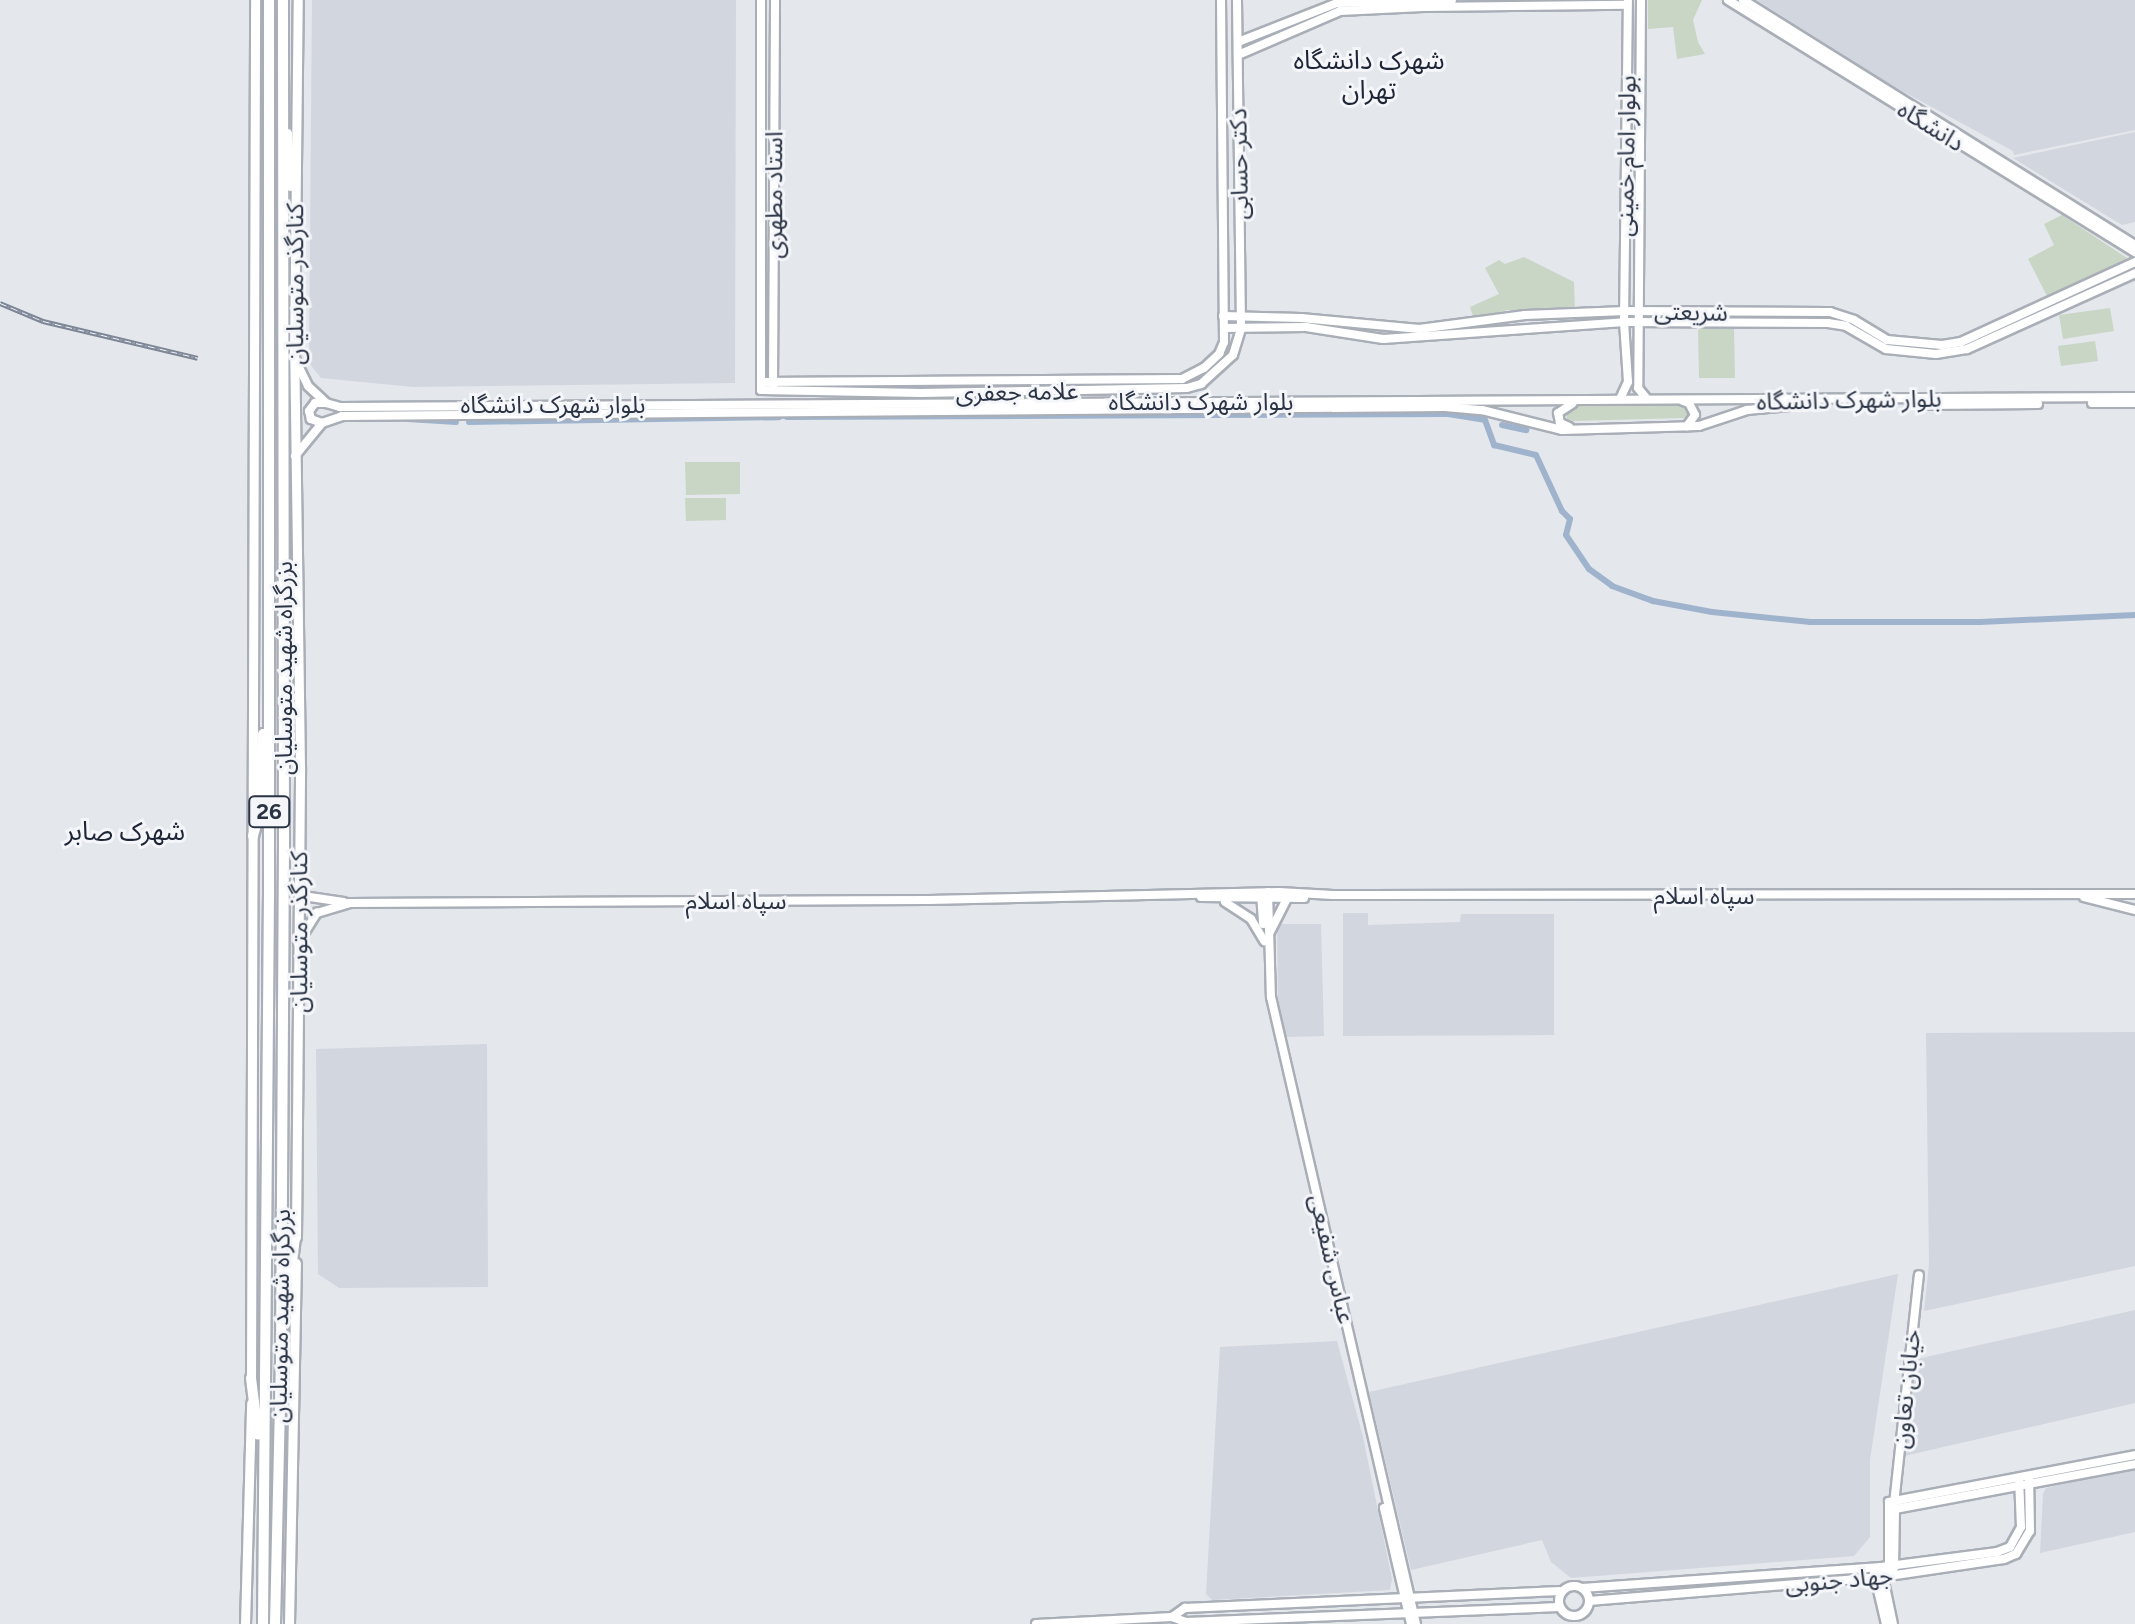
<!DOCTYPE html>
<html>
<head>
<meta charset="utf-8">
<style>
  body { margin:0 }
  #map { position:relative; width:2135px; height:1624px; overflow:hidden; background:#e4e7ec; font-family:Figtree,"Noto Sans Arabic",sans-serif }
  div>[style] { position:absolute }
  .built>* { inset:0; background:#d2d6de }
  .green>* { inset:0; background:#c9d6c5 }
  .canal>* { height:6px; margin:-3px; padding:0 3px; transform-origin:3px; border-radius:3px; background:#9fb4cc }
  .roads { filter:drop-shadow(2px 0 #a9aeb7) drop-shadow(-2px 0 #a9aeb7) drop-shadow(0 2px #a9aeb7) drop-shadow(0 -2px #a9aeb7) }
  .secondary>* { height:8px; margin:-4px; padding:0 4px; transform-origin:4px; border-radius:4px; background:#fff }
  .secondary>.ring { margin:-4px; padding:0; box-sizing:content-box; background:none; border:8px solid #fff; border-radius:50% }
  .primary>* { height:9px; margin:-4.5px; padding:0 4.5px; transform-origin:4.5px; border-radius:4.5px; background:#fff }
  .highway>* { height:10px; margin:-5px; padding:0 5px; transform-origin:5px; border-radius:5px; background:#fff }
  .rail>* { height:5px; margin-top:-2.5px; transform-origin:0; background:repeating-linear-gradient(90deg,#f4f6f9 0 6px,#7d8696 0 12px); box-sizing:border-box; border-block:2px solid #7d8696 }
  span { translate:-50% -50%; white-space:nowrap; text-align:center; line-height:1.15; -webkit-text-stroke:6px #f4f6f9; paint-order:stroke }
  .shield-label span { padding:2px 6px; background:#f4f6f9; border:2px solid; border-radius:6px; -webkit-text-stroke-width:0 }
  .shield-label { font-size:22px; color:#2b3445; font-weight:700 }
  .street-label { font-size:24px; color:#2b3445 }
  .neighbourhood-label { font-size:26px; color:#1d2536 }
</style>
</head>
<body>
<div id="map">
  <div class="built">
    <i style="clip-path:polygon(312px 0,736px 0,735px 383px,413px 387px,321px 378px,309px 363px)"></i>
    <i style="clip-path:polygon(1757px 0,2135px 0,2135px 130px,2014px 155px,2013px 151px,1893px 86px)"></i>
    <i style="clip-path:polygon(2135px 132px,2135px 222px,2122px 225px,2013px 158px)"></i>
    <i style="clip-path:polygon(1343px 913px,1368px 913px,1368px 925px,1460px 922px,1461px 914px,1554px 914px,1554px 1035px,1343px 1036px)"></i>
    <i style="clip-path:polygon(1277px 924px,1321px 924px,1324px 1036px,1286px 1037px,1278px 999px)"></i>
    <i style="clip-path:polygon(2135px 1032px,2135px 1266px,1924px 1311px,1929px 1264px,1926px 1033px)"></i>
    <i style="clip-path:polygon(487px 1044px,488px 1287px,339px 1288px,318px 1274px,316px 1049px)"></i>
    <i style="clip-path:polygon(1898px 1274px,1870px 1460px,1870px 1537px,1854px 1556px,1571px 1578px,1551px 1562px,1542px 1540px,1411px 1570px,1369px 1392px)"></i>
    <i style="clip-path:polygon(2135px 1310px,2135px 1403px,1904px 1456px,1917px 1359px)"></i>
    <i style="clip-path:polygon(1337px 1341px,1363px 1437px,1392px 1579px,1390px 1590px,1212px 1600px,1206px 1594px,1220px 1347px)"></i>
    <i style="clip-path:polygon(2135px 1467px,2135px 1532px,2040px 1553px,2043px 1494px,2046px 1488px)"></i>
  </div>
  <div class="green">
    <i style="clip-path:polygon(1648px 0,1702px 0,1693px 20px,1698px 42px,1705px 54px,1677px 59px,1673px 27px,1648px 29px)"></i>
    <i style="clip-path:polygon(2062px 215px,2130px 260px,2047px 296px,2028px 259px,2054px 245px,2044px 224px)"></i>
    <i style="clip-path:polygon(1524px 257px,1574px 282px,1575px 312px,1507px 310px,1474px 319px,1470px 307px,1499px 294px,1485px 268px,1499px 260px,1505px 264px)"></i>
    <i style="clip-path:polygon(2110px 308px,2114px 331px,2063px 339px,2059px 315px)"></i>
    <i style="clip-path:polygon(1698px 327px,1734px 329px,1735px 378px,1699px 378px)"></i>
    <i style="clip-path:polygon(2095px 341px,2098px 361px,2061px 366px,2058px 346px)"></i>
    <i style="clip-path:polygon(1682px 403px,1688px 410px,1689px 415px,1684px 418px,1573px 421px,1567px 419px,1566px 413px,1579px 404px)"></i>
    <i style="clip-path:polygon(685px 462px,740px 462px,740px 494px,686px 495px)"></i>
    <i style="clip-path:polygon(685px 498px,726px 498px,726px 520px,686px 521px)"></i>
  </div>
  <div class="canal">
    <i style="left:787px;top:417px;width:661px;rotate:-0.26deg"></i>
    <i style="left:1448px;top:414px;width:37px;rotate:9deg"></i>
    <i style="left:1485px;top:420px;width:27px;rotate:70deg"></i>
    <i style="left:1494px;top:445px;width:43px;rotate:13.4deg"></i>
    <i style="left:1536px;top:455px;width:62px;rotate:65.1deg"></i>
    <i style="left:1562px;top:511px;width:11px;rotate:45deg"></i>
    <i style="left:1570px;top:519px;width:16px;rotate:104deg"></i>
    <i style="left:1566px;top:535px;width:41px;rotate:55.9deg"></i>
    <i style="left:1589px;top:569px;width:29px;rotate:36deg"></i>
    <i style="left:1612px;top:586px;width:44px;rotate:20.1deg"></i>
    <i style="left:1653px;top:601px;width:60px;rotate:10.6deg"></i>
    <i style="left:1712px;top:612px;width:99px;rotate:5.8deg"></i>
    <i style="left:1810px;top:622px;width:170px"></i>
    <i style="left:1980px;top:622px;width:155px;rotate:-2.6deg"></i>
    <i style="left:408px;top:419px;width:48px;rotate:3.6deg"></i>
    <i style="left:469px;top:422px;width:310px;rotate:-0.9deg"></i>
    <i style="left:1502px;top:425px;width:25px;rotate:12deg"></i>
  </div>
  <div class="roads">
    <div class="secondary">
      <i style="left:761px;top:0;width:390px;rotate:90deg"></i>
      <i style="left:761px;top:390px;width:160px;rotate:1.1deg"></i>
      <i style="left:921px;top:393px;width:266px;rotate:-1.1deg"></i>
      <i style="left:1187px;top:388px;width:15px;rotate:-16deg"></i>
      <i style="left:1201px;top:384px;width:43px;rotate:-42.2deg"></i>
      <i style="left:1233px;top:355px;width:28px;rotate:-73deg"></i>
      <i style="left:1241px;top:328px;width:328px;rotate:-90.7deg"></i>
      <i style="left:1641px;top:0;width:388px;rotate:90.4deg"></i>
      <i style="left:1638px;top:388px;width:14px;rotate:51deg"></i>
      <i style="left:1728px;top:0;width:479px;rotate:31.8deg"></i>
      <i style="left:1743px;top:0;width:462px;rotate:32deg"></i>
      <i style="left:1238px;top:42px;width:106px;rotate:-21.5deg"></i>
      <i style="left:1337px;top:3px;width:115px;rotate:-1.5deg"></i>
      <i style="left:1238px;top:55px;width:111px;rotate:-23.3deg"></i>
      <i style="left:1340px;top:11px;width:83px;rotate:-2.8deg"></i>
      <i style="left:1423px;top:7px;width:204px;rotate:-0.6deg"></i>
      <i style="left:1223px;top:316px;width:78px;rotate:1.5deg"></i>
      <i style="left:1301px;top:318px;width:119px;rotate:5.3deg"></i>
      <i style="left:1419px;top:329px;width:107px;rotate:-7.5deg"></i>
      <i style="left:1525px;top:315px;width:100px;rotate:-2.3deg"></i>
      <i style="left:1625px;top:311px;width:205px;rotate:0.3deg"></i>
      <i style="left:1830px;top:312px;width:25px;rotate:18deg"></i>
      <i style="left:1854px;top:320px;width:39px;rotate:31deg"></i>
      <i style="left:1887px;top:340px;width:55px;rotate:5.2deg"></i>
      <i style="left:1942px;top:345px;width:19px;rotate:-9deg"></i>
      <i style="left:1961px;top:342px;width:192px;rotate:-24.7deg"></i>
      <i style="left:1224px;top:328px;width:82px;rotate:-0.7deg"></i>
      <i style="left:1306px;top:327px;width:78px;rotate:8.9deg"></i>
      <i style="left:1383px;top:339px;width:242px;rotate:-4deg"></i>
      <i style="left:1624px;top:322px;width:204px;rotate:0.3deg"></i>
      <i style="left:1828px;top:323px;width:18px;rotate:9deg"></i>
      <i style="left:1846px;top:326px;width:46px;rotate:29.9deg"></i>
      <i style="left:1886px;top:349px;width:50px;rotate:5.7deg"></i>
      <i style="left:1936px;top:354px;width:31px;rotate:-9deg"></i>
      <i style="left:1967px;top:349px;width:184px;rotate:-24.3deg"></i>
      <i style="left:296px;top:361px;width:28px;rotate:64deg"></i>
      <i style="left:308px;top:386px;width:25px;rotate:43deg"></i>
      <i style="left:326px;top:403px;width:15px;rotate:16deg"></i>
      <i style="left:340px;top:407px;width:1795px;rotate:-0.32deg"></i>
      <i style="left:762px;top:382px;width:420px;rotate:-0.4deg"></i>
      <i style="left:1182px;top:379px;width:25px;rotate:-27deg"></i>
      <i style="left:1204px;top:368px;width:21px;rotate:-43deg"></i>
      <i style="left:1219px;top:354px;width:13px;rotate:-67deg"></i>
      <i style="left:1224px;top:342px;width:342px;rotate:-90.5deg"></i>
      <i style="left:773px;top:387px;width:387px;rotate:-89.7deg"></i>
      <i style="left:1620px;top:399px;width:19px;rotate:-65deg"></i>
      <i style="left:1628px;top:382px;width:60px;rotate:-93.8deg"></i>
      <i style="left:1624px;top:322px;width:322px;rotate:-89.3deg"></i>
      <i style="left:1683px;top:401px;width:6px;rotate:18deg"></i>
      <i style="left:1689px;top:403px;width:13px;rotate:63deg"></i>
      <i style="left:1695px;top:415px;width:14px;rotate:126deg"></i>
      <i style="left:2092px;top:403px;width:43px"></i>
      <i style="left:1924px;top:405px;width:114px;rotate:-0.5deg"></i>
      <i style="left:322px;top:423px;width:12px;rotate:-160deg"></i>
      <i style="left:311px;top:419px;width:8px;rotate:-104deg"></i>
      <i style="left:309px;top:411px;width:10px;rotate:-53deg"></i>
      <i style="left:315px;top:403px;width:10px"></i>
      <i style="left:1569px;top:427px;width:10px;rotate:-156deg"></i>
      <i style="left:1560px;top:423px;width:10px;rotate:-101deg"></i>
      <i style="left:1558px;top:413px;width:17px;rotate:-33deg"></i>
      <i style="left:295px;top:456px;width:43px;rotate:-50.7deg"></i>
      <i style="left:322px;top:423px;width:21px;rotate:-19deg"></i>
      <i style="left:342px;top:416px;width:1103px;rotate:-0.47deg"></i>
      <i style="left:1445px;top:407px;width:37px;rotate:5deg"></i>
      <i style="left:1482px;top:410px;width:82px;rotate:14deg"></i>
      <i style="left:1562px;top:430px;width:137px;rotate:-1.7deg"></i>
      <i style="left:1699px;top:426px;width:51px;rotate:-18.4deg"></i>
      <i style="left:1747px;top:410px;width:43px;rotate:-5.3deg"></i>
      <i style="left:298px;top:890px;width:8px;rotate:50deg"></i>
      <i style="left:303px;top:896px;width:41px;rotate:8.3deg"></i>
      <i style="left:1268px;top:892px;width:105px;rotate:88.4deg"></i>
      <i style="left:1271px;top:997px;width:644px;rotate:76.98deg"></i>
      <i style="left:1261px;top:893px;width:31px;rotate:86deg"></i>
      <i style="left:1201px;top:897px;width:103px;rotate:0.6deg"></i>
      <i style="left:2084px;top:897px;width:53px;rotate:14.3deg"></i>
      <i style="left:1225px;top:902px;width:31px;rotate:33deg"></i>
      <i style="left:1251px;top:919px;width:26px;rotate:59deg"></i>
      <i style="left:1270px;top:932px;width:37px;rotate:-63deg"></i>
      <i style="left:298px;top:943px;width:36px;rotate:-58deg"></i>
      <i style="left:317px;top:913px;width:34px;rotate:-17deg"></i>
      <i style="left:349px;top:903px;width:580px;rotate:-0.3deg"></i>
      <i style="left:929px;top:900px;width:350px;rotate:-1.3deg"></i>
      <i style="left:1279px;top:892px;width:54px;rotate:3.2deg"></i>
      <i style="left:1333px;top:895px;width:802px;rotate:-0.07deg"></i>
      <i style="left:1894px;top:1504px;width:230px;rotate:-83.8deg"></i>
      <i style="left:1384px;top:1508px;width:119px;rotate:76.9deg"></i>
      <i style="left:1894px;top:1568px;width:59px;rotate:-89deg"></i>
      <i style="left:1895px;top:1509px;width:244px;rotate:-10.6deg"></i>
      <i style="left:1889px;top:1571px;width:69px;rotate:-90deg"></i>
      <i style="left:1889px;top:1502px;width:250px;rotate:-10.8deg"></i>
      <i style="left:1882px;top:1572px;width:53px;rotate:78.1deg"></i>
      <i style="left:1874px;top:1573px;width:52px;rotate:76.8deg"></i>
      <i class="ring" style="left:1559px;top:1586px;width:22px;height:22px"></i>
      <i style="left:1582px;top:1588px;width:300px;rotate:-4deg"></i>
      <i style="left:1881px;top:1567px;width:117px;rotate:-7.4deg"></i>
      <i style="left:1997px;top:1552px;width:14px;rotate:-21deg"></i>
      <i style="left:2010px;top:1547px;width:23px;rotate:-61deg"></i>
      <i style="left:2021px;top:1527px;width:49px;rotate:-92.3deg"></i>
      <i style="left:1589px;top:1601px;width:294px;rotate:-4.7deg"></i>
      <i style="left:1882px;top:1577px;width:123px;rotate:-8.4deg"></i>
      <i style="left:2004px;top:1559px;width:13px;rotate:-23deg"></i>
      <i style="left:2016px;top:1554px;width:27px;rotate:-59deg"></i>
      <i style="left:2030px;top:1531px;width:55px;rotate:-91deg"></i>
      <i style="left:1172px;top:1617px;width:16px;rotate:-35deg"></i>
      <i style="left:1185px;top:1608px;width:377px;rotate:-2.6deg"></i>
      <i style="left:1036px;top:1624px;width:136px;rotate:-2.9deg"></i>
      <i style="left:1172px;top:1617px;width:15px;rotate:20deg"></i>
      <i style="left:1186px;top:1622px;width:373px;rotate:-2.3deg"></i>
    </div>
    <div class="primary">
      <i style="left:287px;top:133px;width:53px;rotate:86.8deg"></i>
      <i style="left:296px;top:1237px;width:470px;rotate:-89.5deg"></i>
      <i style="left:300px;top:767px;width:410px;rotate:-90.8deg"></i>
      <i style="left:294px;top:357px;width:357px;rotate:-89.4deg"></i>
      <i style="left:251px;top:1385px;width:1385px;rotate:-89.83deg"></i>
      <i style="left:245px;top:1624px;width:221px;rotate:-88.4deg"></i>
      <i style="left:289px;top:1624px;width:361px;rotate:-88.9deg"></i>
    </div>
    <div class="highway">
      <i style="left:253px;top:836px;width:24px;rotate:-75deg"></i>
      <i style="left:259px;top:813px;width:79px;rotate:-87.1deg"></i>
      <i style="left:287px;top:1301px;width:72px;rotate:-82.8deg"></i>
      <i style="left:251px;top:1378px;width:57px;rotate:83deg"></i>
      <i style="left:263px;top:1624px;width:727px;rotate:-89.53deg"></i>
      <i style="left:269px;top:897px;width:897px;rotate:-90deg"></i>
      <i style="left:275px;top:1624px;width:261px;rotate:-88.7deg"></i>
      <i style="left:281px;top:1363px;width:514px;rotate:-89.67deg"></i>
      <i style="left:284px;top:849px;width:849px;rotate:-90.07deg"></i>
    </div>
  </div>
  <div class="rail">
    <i style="left:0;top:303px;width:47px;rotate:22.7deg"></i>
    <i style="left:43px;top:321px;width:159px;rotate:13.4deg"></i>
  </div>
  <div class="shield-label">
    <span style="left:269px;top:812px">26</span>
  </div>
  <div class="street-label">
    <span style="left:1931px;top:126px;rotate:32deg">دانشگاه</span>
    <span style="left:1626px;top:156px;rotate:-89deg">بولوار امام خمینی</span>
    <span style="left:1239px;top:164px;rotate:-91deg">دکتر حسابی</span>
    <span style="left:774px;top:195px;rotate:-90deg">استاد مطهری</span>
    <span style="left:295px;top:284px;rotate:-90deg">کنارگذر متوسلیان</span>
    <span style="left:1691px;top:312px;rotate:1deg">شریعتی</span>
    <span style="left:1017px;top:392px;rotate:-1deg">علامه جعفری</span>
    <span style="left:1849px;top:400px;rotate:-1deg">بلوار شهرک دانشگاه</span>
    <span style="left:1201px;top:402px">بلوار شهرک دانشگاه</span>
    <span style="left:553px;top:405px">بلوار شهرک دانشگاه</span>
    <span style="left:284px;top:668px;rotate:-90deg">بزرگراه شهید متوسلیان</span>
    <span style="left:1704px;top:896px">سپاه اسلام</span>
    <span style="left:736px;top:901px">سپاه اسلام</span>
    <span style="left:299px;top:932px;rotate:-90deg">کنارگذر متوسلیان</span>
    <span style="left:1332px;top:1259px;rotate:77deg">عباس شفیعی</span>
    <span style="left:280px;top:1316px;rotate:-89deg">بزرگراه شهید متوسلیان</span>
    <span style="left:1906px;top:1389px;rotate:-84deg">خیابان تعاون</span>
    <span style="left:1839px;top:1580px;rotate:-5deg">جهاد جنوبی</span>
  </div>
  <div class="neighbourhood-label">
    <span style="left:1369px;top:76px">شهرک دانشگاه<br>تهران</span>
    <span style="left:125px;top:832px">شهرک صابر</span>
  </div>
</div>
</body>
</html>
